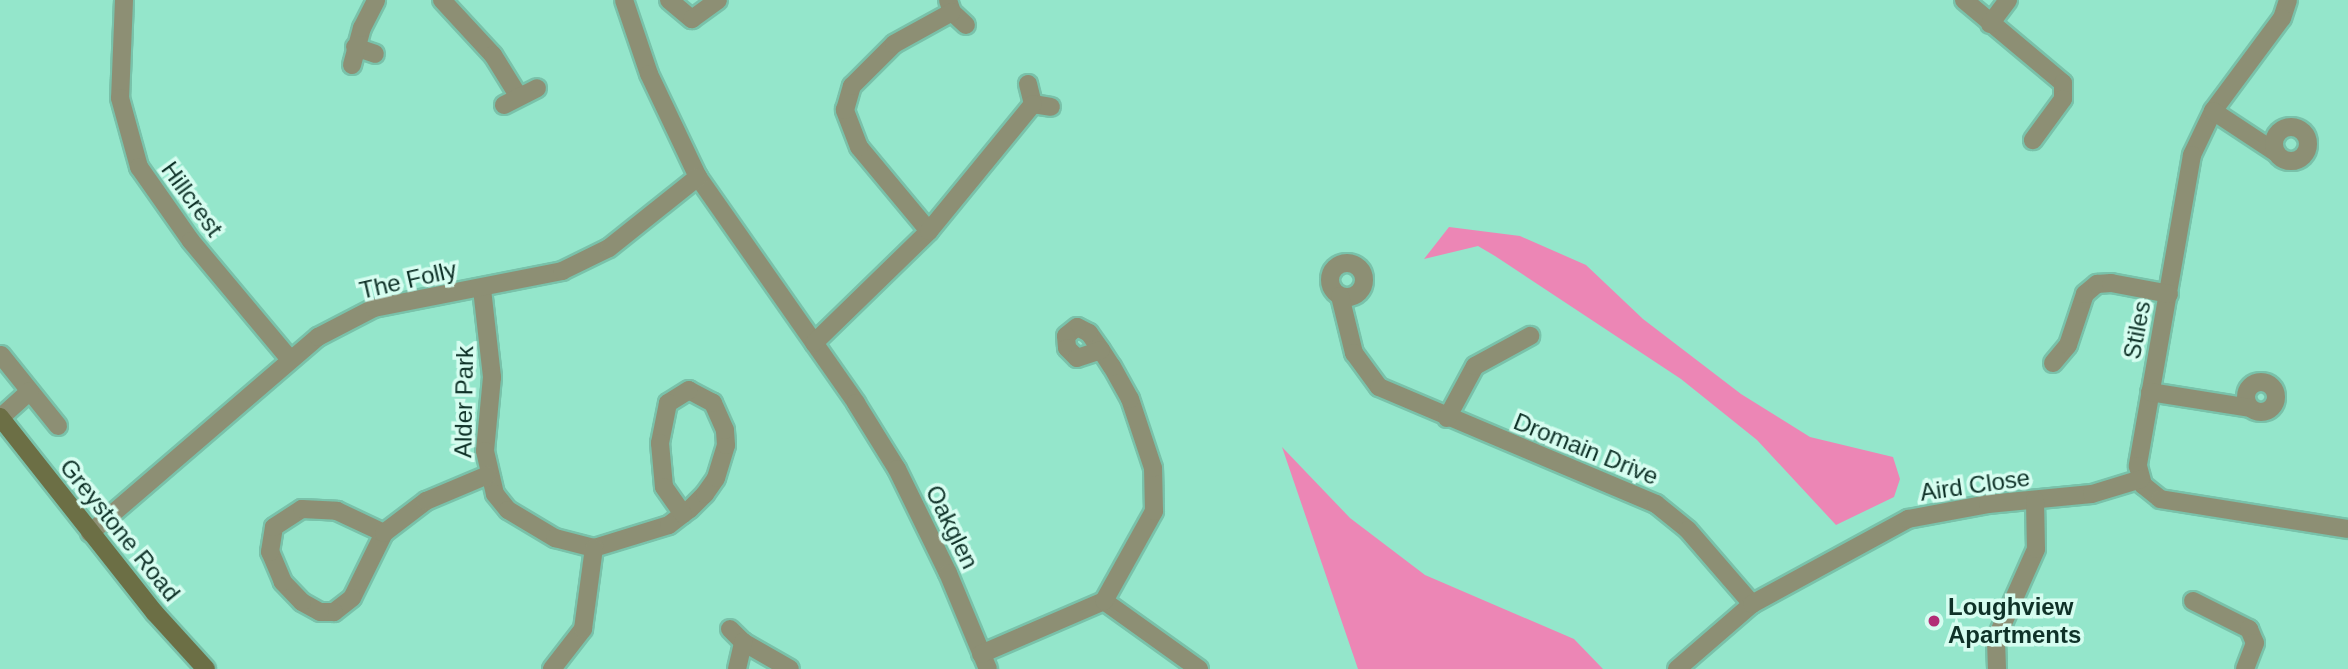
<!DOCTYPE html>
<html>
<head>
<meta charset="utf-8">
<style>
  body { margin:0 }
  #map { position:relative; width:2348px; height:669px; overflow:hidden; background:#94e6cb; font-family:Arial,sans-serif }
  div>[style] { position:absolute }
  .green>* { inset:0; background:#ec86b5 }
  .roads { filter:drop-shadow(2px 0 #79c2aa) drop-shadow(-2px 0 #79c2aa) drop-shadow(0 2px #79c2aa) drop-shadow(0 -2px #79c2aa) }
  .minor>* { height:18px; margin:-9px; padding:0 9px; transform-origin:9px; border-radius:9px; background:#8d8f74 }
  .minor>.ring { margin:-9px; padding:0; box-sizing:content-box; background:none; border:18px solid #8d8f74; border-radius:50% }
  .secondary>* { height:18px; margin:-9px; padding:0 9px; transform-origin:9px; border-radius:9px; background:#6c6f45 }
  .dots>* { width:19px; height:19px; translate:-50% -50%; box-sizing:border-box; border:4px solid #d6fdf0; border-radius:50% }
  span { translate:-50% -50%; white-space:nowrap; text-align:center; line-height:1.15; -webkit-text-stroke:7px #d6fdf0; paint-order:stroke }
  .street-label { font-size:24px; color:#0f3228 }
  .poi-label { font-size:24px; color:#0f3228; font-weight:700 }
  .left { translate:0 -50%; text-align:left }
</style>
</head>
<body>
<div id="map">
  <div class="green">
    <i style="clip-path:polygon(1449px 227px,1520px 236px,1586px 265px,1643px 319px,1741px 394px,1810px 437px,1893px 457px,1900px 479px,1894px 497px,1836px 525px,1757px 440px,1681px 379px,1495px 256px,1478px 246px,1424px 259px)"></i>
    <i style="clip-path:polygon(1282px 447px,1350px 518px,1425px 575px,1574px 639px,1603px 669px,1358px 669px)"></i>
  </div>
  <div class="roads">
    <div class="minor">
      <i style="left:124px;top:0;width:98px;rotate:92.3deg"></i>
      <i style="left:120px;top:98px;width:72px;rotate:74.6deg"></i>
      <i style="left:139px;top:167px;width:90px;rotate:54.9deg"></i>
      <i style="left:191px;top:241px;width:153px;rotate:50.1deg"></i>
      <i style="left:442px;top:0;width:75px;rotate:47.2deg"></i>
      <i style="left:493px;top:55px;width:49px;rotate:58.2deg"></i>
      <i style="left:624px;top:0;width:78px;rotate:71.3deg"></i>
      <i style="left:649px;top:74px;width:114px;rotate:64.6deg"></i>
      <i style="left:698px;top:177px;width:276px;rotate:55deg"></i>
      <i style="left:856px;top:403px;width:78px;rotate:58.2deg"></i>
      <i style="left:897px;top:469px;width:116px;rotate:63.9deg"></i>
      <i style="left:948px;top:573px;width:104px;rotate:67.4deg"></i>
      <i style="left:669px;top:0;width:30px;rotate:40deg"></i>
      <i style="left:692px;top:19px;width:32px;rotate:-36deg"></i>
      <i style="left:948px;top:0;width:13px;rotate:72deg"></i>
      <i style="left:952px;top:12px;width:19px;rotate:43deg"></i>
      <i style="left:1964px;top:0;width:129px;rotate:40deg"></i>
      <i style="left:2063px;top:83px;width:16px;rotate:90deg"></i>
      <i style="left:2063px;top:99px;width:51px;rotate:126.2deg"></i>
      <i style="left:2288px;top:0;width:19px;rotate:108deg"></i>
      <i style="left:2282px;top:18px;width:116px;rotate:126.6deg"></i>
      <i style="left:2213px;top:111px;width:49px;rotate:115.5deg"></i>
      <i style="left:2192px;top:155px;width:316px;rotate:99.9deg"></i>
      <i style="left:2138px;top:466px;width:20px;rotate:75deg"></i>
      <i style="left:2143px;top:485px;width:22px;rotate:39deg"></i>
      <i style="left:2160px;top:499px;width:190px;rotate:9.1deg"></i>
      <i style="left:1990px;top:24px;width:30px;rotate:-53deg"></i>
      <i style="left:355px;top:47px;width:21px;rotate:19deg"></i>
      <i style="left:352px;top:65px;width:38px;rotate:-75deg"></i>
      <i style="left:362px;top:28px;width:31px;rotate:-63deg"></i>
      <i style="left:1028px;top:84px;width:21px;rotate:76deg"></i>
      <i style="left:1033px;top:104px;width:18px;rotate:9deg"></i>
      <i style="left:504px;top:105px;width:37px;rotate:-27deg"></i>
      <i style="left:2213px;top:111px;width:74px;rotate:33.5deg"></i>
      <i class="ring" style="left:2274px;top:127px;width:16px;height:16px"></i>
      <i style="left:929px;top:231px;width:109px;rotate:-129.8deg"></i>
      <i style="left:859px;top:147px;width:40px;rotate:-111deg"></i>
      <i style="left:845px;top:110px;width:25px;rotate:-74deg"></i>
      <i style="left:852px;top:86px;width:59px;rotate:-45deg"></i>
      <i style="left:894px;top:44px;width:66px;rotate:-28.9deg"></i>
      <i class="ring" style="left:1330px;top:263px;width:16px;height:16px"></i>
      <i style="left:482px;top:289px;width:89px;rotate:83.5deg"></i>
      <i style="left:492px;top:377px;width:74px;rotate:95.4deg"></i>
      <i style="left:485px;top:451px;width:44px;rotate:76.9deg"></i>
      <i style="left:495px;top:494px;width:21px;rotate:51deg"></i>
      <i style="left:508px;top:510px;width:55px;rotate:30.8deg"></i>
      <i style="left:555px;top:538px;width:40px;rotate:14.4deg"></i>
      <i style="left:594px;top:548px;width:78px;rotate:-17deg"></i>
      <i style="left:669px;top:525px;width:18px;rotate:-38deg"></i>
      <i style="left:683px;top:514px;width:9px;rotate:-36deg"></i>
      <i style="left:690px;top:509px;width:21px;rotate:-45deg"></i>
      <i style="left:705px;top:494px;width:19px;rotate:-55deg"></i>
      <i style="left:716px;top:478px;width:34px;rotate:-73deg"></i>
      <i style="left:726px;top:445px;width:15px;rotate:-94deg"></i>
      <i style="left:725px;top:430px;width:30px;rotate:-114deg"></i>
      <i style="left:713px;top:403px;width:27px;rotate:-152deg"></i>
      <i style="left:689px;top:390px;width:25px;rotate:148deg"></i>
      <i style="left:668px;top:403px;width:41px;rotate:101.3deg"></i>
      <i style="left:660px;top:443px;width:44px;rotate:84.8deg"></i>
      <i style="left:664px;top:487px;width:33px;rotate:55deg"></i>
      <i style="left:1340px;top:296px;width:59px;rotate:76.2deg"></i>
      <i style="left:1354px;top:353px;width:42px;rotate:53.7deg"></i>
      <i style="left:1379px;top:387px;width:301px;rotate:22.9deg"></i>
      <i style="left:1656px;top:504px;width:41px;rotate:39.1deg"></i>
      <i style="left:1688px;top:530px;width:98px;rotate:49.1deg"></i>
      <i style="left:814px;top:343px;width:161px;rotate:-44.2deg"></i>
      <i style="left:929px;top:231px;width:164px;rotate:-50.7deg"></i>
      <i style="left:1px;top:355px;width:91px;rotate:51.2deg"></i>
      <i style="left:2053px;top:363px;width:23px;rotate:-50deg"></i>
      <i style="left:2068px;top:345px;width:54px;rotate:-71.6deg"></i>
      <i style="left:2085px;top:294px;width:16px;rotate:-40deg"></i>
      <i style="left:2097px;top:284px;width:14px;rotate:-4deg"></i>
      <i style="left:2111px;top:283px;width:59px;rotate:10.7deg"></i>
      <i class="ring" style="left:2246px;top:382px;width:12px;height:12px"></i>
      <i style="left:2150px;top:392px;width:101px;rotate:9.1deg"></i>
      <i style="left:0;top:418px;width:40px;rotate:-42deg"></i>
      <i style="left:1447px;top:418px;width:59px;rotate:-61.7deg"></i>
      <i style="left:1475px;top:366px;width:63px;rotate:-28.6deg"></i>
      <i style="left:90px;top:533px;width:301px;rotate:-40.7deg"></i>
      <i style="left:318px;top:337px;width:63px;rotate:-27.4deg"></i>
      <i style="left:374px;top:308px;width:192px;rotate:-11.1deg"></i>
      <i style="left:562px;top:271px;width:52px;rotate:-26.1deg"></i>
      <i style="left:609px;top:248px;width:114px;rotate:-38.6deg"></i>
      <i style="left:384px;top:533px;width:72px;rotate:116.2deg"></i>
      <i style="left:352px;top:598px;width:23px;rotate:142deg"></i>
      <i style="left:334px;top:612px;width:14px;rotate:180deg"></i>
      <i style="left:320px;top:612px;width:21px;rotate:-151deg"></i>
      <i style="left:302px;top:602px;width:28px;rotate:-134deg"></i>
      <i style="left:283px;top:582px;width:33px;rotate:-113deg"></i>
      <i style="left:270px;top:552px;width:25px;rotate:-81deg"></i>
      <i style="left:274px;top:527px;width:33px;rotate:-33deg"></i>
      <i style="left:302px;top:509px;width:35px;rotate:3deg"></i>
      <i style="left:337px;top:511px;width:52px;rotate:25.1deg"></i>
      <i style="left:384px;top:533px;width:53px;rotate:-37.3deg"></i>
      <i style="left:426px;top:501px;width:67px;rotate:-22.8deg"></i>
      <i style="left:1104px;top:601px;width:117px;rotate:35.6deg"></i>
      <i style="left:2193px;top:601px;width:63px;rotate:26.6deg"></i>
      <i style="left:2249px;top:629px;width:15px;rotate:67deg"></i>
      <i style="left:2255px;top:643px;width:28px;rotate:111deg"></i>
      <i style="left:730px;top:629px;width:18px;rotate:45deg"></i>
      <i style="left:743px;top:642px;width:54px;rotate:29.9deg"></i>
      <i style="left:981px;top:654px;width:134px;rotate:-23.3deg"></i>
      <i style="left:1104px;top:601px;width:103px;rotate:-60.9deg"></i>
      <i style="left:1154px;top:511px;width:43px;rotate:-91.3deg"></i>
      <i style="left:1153px;top:468px;width:73px;rotate:-108.4deg"></i>
      <i style="left:1130px;top:399px;width:37px;rotate:-119deg"></i>
      <i style="left:1112px;top:367px;width:20px;rotate:-123deg"></i>
      <i style="left:1101px;top:350px;width:21px;rotate:-125deg"></i>
      <i style="left:1089px;top:333px;width:13px;rotate:-153deg"></i>
      <i style="left:1077px;top:327px;width:14px;rotate:141deg"></i>
      <i style="left:1066px;top:336px;width:12px;rotate:85deg"></i>
      <i style="left:1067px;top:348px;width:14px;rotate:45deg"></i>
      <i style="left:1077px;top:358px;width:25px;rotate:-18deg"></i>
      <i style="left:552px;top:669px;width:51px;rotate:-52.2deg"></i>
      <i style="left:583px;top:629px;width:82px;rotate:-82.3deg"></i>
      <i style="left:737px;top:669px;width:28px;rotate:-77deg"></i>
      <i style="left:1677px;top:669px;width:99px;rotate:-40.9deg"></i>
      <i style="left:1752px;top:604px;width:178px;rotate:-28.6deg"></i>
      <i style="left:1908px;top:519px;width:81px;rotate:-10.6deg"></i>
      <i style="left:1988px;top:504px;width:104px;rotate:-5.5deg"></i>
      <i style="left:2092px;top:494px;width:51px;rotate:-17deg"></i>
      <i style="left:1997px;top:669px;width:30px;rotate:-92deg"></i>
      <i style="left:1996px;top:639px;width:98px;rotate:-66deg"></i>
      <i style="left:2036px;top:549px;width:49px;rotate:-91.2deg"></i>
    </div>
    <div class="secondary">
      <i style="left:0;top:417px;width:250px;rotate:51.7deg"></i>
      <i style="left:155px;top:613px;width:76px;rotate:47.7deg"></i>
    </div>
  </div>
  <div class="dots">
    <i style="left:1934px;top:621px;background:#b22e76"></i>
  </div>
  <div class="street-label">
    <span style="left:192px;top:199px;rotate:54deg">Hillcrest</span>
    <span style="left:408px;top:280px;rotate:-13deg">The Folly</span>
    <span style="left:2137px;top:330px;rotate:-79deg">Stiles</span>
    <span style="left:464px;top:402px;rotate:-89deg">Alder Park</span>
    <span style="left:1586px;top:449px;rotate:22deg">Dromain Drive</span>
    <span style="left:1975px;top:485px;rotate:-8deg">Aird Close</span>
    <span style="left:952px;top:527px;rotate:64deg">Oakglen</span>
    <span style="left:120px;top:530px;rotate:51deg">Greystone Road</span>
  </div>
  <div class="poi-label">
    <span class="left" style="left:1948px;top:621px">Loughview<br>Apartments</span>
  </div>
</div>
</body>
</html>
